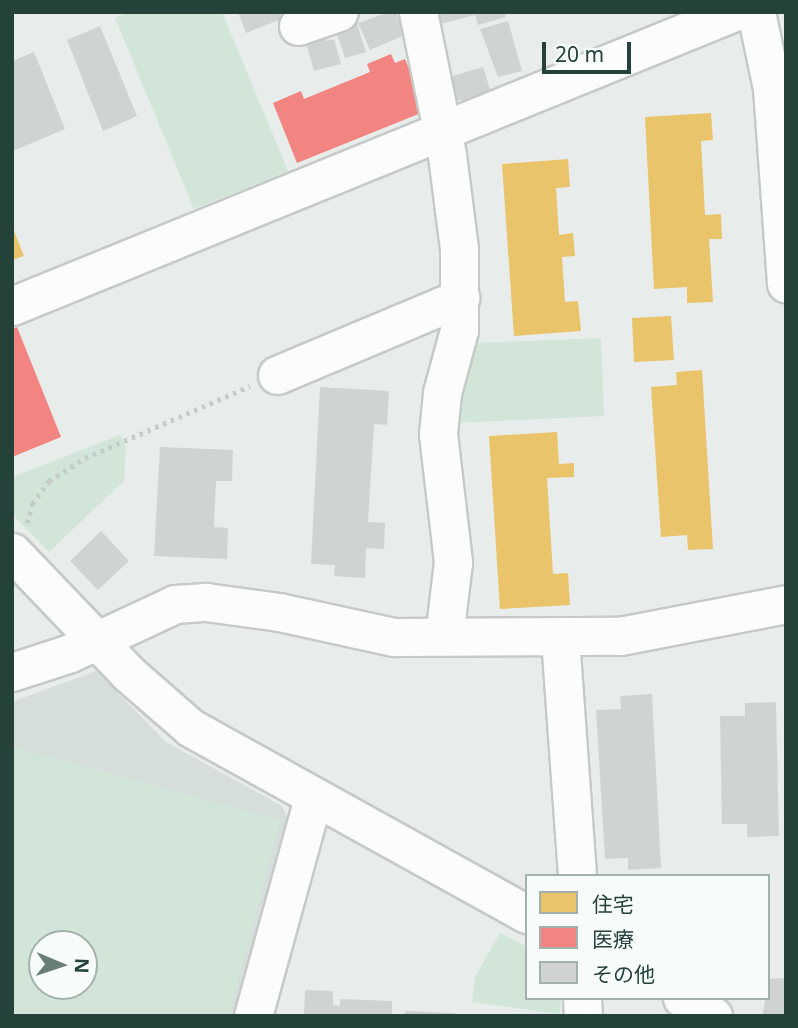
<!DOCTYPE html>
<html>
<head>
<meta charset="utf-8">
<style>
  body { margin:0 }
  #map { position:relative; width:798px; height:1028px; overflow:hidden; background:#e8edeb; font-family:"Noto Sans","Noto Sans JP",sans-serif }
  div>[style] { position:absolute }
  .built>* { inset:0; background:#d6dedb }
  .green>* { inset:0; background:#d1e6d8 }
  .homes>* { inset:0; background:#e9c46a }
  .health>* { inset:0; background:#f28482 }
  .building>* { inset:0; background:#cfd4d2 }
  .path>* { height:4.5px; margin-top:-2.25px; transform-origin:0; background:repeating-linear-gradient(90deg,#c3ccca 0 3.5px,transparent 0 8.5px) }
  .roads { filter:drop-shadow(2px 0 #c5cac8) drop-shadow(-2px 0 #c5cac8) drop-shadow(0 2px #c5cac8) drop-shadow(0 -2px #c5cac8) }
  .minor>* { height:37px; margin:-18.5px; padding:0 18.5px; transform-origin:18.5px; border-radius:18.5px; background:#fcfcfc }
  span { translate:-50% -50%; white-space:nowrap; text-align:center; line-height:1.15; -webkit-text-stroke:7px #f7fbf9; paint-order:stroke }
  .frame { position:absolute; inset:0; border:14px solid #24423a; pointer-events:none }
  .legend { position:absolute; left:525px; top:874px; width:245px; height:126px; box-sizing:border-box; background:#f7fbf9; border:2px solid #a3b1ad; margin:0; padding:9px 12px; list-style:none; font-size:21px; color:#24423a }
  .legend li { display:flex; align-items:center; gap:14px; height:35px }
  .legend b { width:35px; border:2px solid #a3b1ad }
  .north { position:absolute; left:28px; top:930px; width:70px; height:70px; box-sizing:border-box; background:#f7fbf9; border:2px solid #a3b1ad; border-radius:50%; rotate:92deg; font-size:19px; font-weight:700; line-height:28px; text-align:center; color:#24423a }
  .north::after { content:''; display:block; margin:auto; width:24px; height:32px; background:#697e78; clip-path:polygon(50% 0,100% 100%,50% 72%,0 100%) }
  .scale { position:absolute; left:542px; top:42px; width:89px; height:32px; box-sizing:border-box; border:4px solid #24423a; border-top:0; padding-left:9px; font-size:21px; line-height:24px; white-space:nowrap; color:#24423a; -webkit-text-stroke:5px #f7fbf9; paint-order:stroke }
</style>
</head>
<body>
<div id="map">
  <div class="built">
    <i style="clip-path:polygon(evenodd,96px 671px,166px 742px,282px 806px,287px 817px,235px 1016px,12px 1016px,12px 702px,96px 671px,42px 944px,84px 944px,84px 986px,42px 986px,42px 944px)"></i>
  </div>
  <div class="green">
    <i style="clip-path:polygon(128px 12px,222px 12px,288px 171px,194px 209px,115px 18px)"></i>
    <i style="clip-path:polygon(601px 338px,604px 416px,454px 423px,456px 397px,475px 343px)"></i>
    <i style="clip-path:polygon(120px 435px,126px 448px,124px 481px,49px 552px,12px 514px,12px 477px)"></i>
    <i style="clip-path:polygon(evenodd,12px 747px,280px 820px,229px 1016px,12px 1016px,12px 747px,84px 944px,84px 986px,42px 986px,42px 944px,84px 944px)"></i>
    <i style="clip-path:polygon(500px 933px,527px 947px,527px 998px,561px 998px,560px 1014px,472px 1002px,475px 977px)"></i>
  </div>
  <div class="homes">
    <i style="clip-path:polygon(711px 113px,713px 140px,701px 141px,705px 215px,721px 214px,722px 239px,709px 239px,713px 302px,687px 303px,687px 287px,654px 289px,645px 117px)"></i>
    <i style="clip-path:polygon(568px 159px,570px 187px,556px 188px,559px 235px,573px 233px,575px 256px,562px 257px,565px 302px,578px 301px,581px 331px,514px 336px,502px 164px)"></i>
    <i style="clip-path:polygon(12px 226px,24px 256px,12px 260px)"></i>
    <i style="clip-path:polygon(671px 316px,674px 360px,634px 362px,632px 318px)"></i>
    <i style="clip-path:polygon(702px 370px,713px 549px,688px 550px,687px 535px,661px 537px,651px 387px,677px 385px,676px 372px)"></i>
    <i style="clip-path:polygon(557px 432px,559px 464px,574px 463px,574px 477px,547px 478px,553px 574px,568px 573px,570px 605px,500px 609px,489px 436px)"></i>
  </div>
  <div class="health">
    <i style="clip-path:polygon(391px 54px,395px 63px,405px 59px,426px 111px,297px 163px,273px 103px,301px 91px,304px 99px,370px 72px,367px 64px)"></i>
    <i style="clip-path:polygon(17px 327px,61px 437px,12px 457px,12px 329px)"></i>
  </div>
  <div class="building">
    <i style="clip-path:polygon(238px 12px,279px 12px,281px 19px,246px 33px)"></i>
    <i style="clip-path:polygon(390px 12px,396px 12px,405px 35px,370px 50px,358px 23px)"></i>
    <i style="clip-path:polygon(434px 12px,505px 12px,506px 17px,478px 25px,475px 15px,437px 25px)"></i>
    <i style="clip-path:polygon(508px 21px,522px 71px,498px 77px,480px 29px)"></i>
    <i style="clip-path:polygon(357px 24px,366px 52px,345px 58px,336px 31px)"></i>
    <i style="clip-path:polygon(100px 26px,137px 116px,103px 131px,67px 40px)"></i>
    <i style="clip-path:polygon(325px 34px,327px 41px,334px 39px,341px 64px,314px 71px,305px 39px)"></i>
    <i style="clip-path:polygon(34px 52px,65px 129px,13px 151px,12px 61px)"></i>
    <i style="clip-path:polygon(483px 67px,491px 93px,462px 101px,451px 97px,446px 78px)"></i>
    <i style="clip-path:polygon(320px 387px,389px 391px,387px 425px,374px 424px,368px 522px,385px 523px,384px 549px,366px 548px,365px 578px,334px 576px,335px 565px,311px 564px)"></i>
    <i style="clip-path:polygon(160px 447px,233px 450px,232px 481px,216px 481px,214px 527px,228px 528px,227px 559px,154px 556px)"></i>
    <i style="clip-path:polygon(101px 531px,129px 561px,98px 590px,70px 561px)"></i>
    <i style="clip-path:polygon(652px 694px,661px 868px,628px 870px,628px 858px,605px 859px,596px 710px,621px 709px,620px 696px)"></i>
    <i style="clip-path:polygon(776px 702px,779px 836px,747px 837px,747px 824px,722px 824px,720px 716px,745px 716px,745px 703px)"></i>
    <i style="clip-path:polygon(786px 978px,786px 1014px,763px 1014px,768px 979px)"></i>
    <i style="clip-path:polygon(305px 990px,333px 991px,333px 1005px,340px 1006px,340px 999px,392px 1001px,392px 1016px,304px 1016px)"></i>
    <i style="clip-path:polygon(405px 1011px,455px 1013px,455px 1016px,405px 1016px)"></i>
  </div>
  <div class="path">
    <i style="left:27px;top:523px;width:20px;rotate:-75deg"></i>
    <i style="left:32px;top:504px;width:29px;rotate:-54deg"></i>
    <i style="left:49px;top:481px;width:43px;rotate:-32.6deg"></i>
    <i style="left:85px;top:458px;width:180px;rotate:-23.6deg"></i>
  </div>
  <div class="roads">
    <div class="minor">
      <i style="left:418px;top:12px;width:146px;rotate:78.5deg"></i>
      <i style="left:447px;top:155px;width:95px;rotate:82.7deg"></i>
      <i style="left:459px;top:249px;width:81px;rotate:90deg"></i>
      <i style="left:459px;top:330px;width:65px;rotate:105.1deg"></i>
      <i style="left:442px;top:393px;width:41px;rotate:95.6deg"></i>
      <i style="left:438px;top:434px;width:129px;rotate:83.3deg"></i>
      <i style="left:453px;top:562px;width:75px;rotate:96.9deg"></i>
      <i style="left:756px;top:12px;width:78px;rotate:78.1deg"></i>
      <i style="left:772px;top:88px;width:196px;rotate:85.9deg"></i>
      <i style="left:298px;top:26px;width:43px;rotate:-18.9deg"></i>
      <i style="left:12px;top:306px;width:780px;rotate:-22.16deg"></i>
      <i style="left:277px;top:375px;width:199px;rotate:-22.8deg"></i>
      <i style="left:12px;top:552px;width:169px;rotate:46.2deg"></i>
      <i style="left:129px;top:674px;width:82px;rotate:41.1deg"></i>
      <i style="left:191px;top:728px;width:384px;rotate:29deg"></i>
      <i style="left:560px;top:638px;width:239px;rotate:85.9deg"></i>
      <i style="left:12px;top:672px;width:61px;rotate:-18.1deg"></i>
      <i style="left:70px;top:653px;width:116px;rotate:-25deg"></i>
      <i style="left:175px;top:604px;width:31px;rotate:-4deg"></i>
      <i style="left:206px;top:602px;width:74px;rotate:7.8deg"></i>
      <i style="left:279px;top:612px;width:118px;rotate:12.3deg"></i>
      <i style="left:394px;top:637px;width:226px;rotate:-0.3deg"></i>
      <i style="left:620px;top:636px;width:169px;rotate:-10.9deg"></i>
      <i style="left:582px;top:998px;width:18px;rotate:87deg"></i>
      <i style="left:682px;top:998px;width:36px;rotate:30deg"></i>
      <i style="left:253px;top:1016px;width:226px;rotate:-74.6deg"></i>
    </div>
  </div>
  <div class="frame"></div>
  <ul class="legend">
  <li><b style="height:19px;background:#e9c46a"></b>住宅</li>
  <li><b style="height:19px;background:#f28482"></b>医療</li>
  <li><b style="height:19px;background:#cfd4d2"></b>その他</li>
  </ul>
  <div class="north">N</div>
  <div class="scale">20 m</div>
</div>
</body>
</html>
